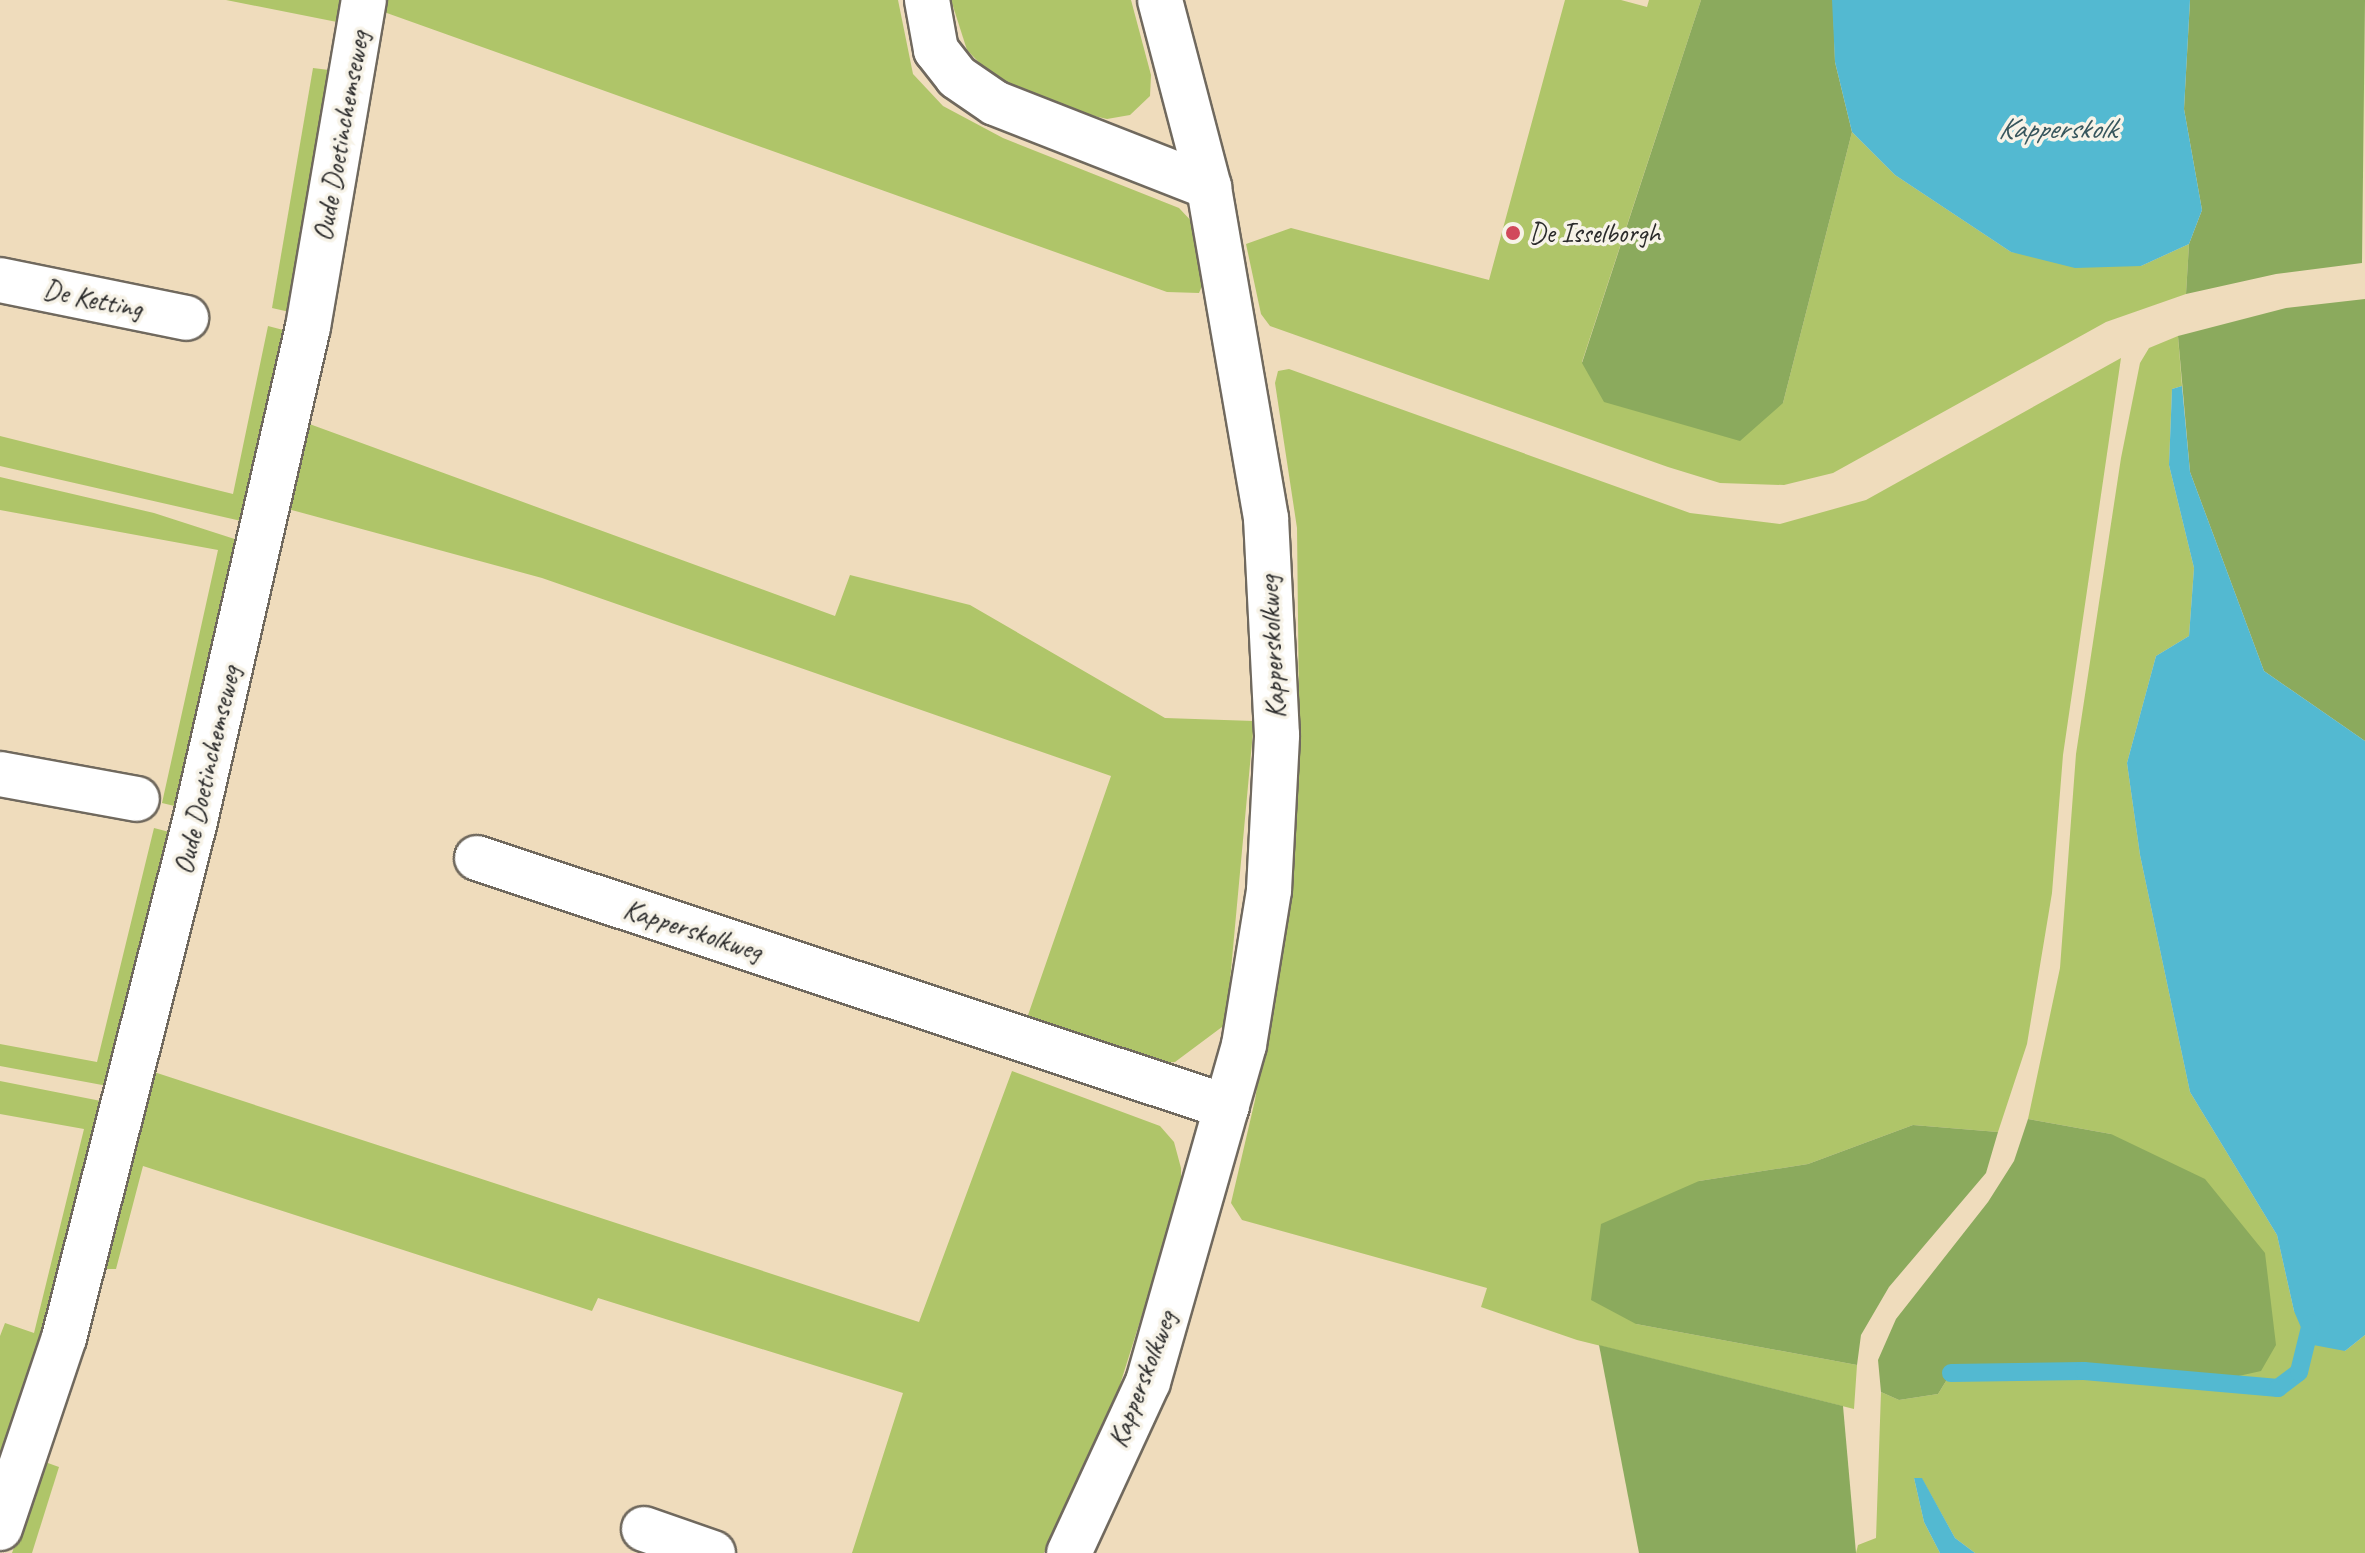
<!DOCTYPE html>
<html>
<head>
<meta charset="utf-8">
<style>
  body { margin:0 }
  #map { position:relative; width:2365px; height:1553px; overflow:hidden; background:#efdcbc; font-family:Caveat,sans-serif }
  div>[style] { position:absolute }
  .green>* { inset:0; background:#afc569 }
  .forest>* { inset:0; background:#8baa5d }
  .water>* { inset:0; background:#53b9d1 }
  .stream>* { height:18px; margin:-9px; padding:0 9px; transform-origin:9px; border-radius:9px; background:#53b9d1 }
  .roads { filter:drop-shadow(2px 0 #70695e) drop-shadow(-2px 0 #70695e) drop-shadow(0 2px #70695e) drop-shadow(0 -2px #70695e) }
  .minor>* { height:44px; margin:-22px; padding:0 22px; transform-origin:22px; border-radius:22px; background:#fff }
  .dots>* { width:22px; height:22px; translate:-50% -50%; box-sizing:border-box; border:4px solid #f7f3e8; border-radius:50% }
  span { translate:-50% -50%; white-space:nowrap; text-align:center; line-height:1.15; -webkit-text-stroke:7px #f7f3e8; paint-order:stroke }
  .street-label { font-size:28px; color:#2b2b2b }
  .poi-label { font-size:28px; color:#2b2b2b }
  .left { translate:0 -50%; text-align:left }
  .water-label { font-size:30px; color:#37565d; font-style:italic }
</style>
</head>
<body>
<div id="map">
  <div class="green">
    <i style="clip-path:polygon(226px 0,345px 0,342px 23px)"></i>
    <i style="clip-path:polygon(385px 0,898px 0,913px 74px,943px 106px,1003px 138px,1179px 208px,1195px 225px,1205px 279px,1199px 293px,1167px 292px,384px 12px)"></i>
    <i style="clip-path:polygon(951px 0,1131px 0,1151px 75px,1150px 96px,1130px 115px,1107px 119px,1064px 109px,992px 76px,967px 50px)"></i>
    <i style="clip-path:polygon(1565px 0,1621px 0,1647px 7px,1649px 0,1701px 0,1582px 362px,1783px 403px,1852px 132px,1895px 175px,2011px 252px,2141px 266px,2189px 244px,2186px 294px,2106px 322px,1833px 473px,1784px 485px,1720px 483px,1668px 467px,1270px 326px,1261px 314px,1246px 244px,1291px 228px,1489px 280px)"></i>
    <i style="clip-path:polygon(313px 68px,337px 71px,294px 313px,272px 308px)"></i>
    <i style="clip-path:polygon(268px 326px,291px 332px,250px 523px,0 466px,0 436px,233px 494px)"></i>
    <i style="clip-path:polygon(2178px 336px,2182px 386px,2172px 389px,2169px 465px,2194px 568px,2189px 636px,2156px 656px,2127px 763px,2140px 855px,2190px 1092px,2277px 1235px,2294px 1311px,2345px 1351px,2365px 1335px,2365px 1553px,1975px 1553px,1955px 1538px,1922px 1479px,1914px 1478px,1924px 1522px,1940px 1553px,1856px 1553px,1858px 1545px,1876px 1538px,1881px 1392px,1899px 1400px,1938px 1394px,1951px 1373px,2084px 1371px,2207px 1383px,2111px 1134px,2028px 1119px,2060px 968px,2076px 754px,2121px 458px,2140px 363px,2149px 348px)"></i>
    <i style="clip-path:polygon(2121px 358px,2063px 755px,2052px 893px,2027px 1044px,1998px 1132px,1913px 1125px,1808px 1164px,1699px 1181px,1636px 1324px,1857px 1365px,1854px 1409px,1577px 1340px,1481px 1307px,1487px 1288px,1242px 1220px,1231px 1203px,1255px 1100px,1284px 910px,1299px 709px,1297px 528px,1275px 383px,1278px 371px,1289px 369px,1690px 513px,1780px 524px,1866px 500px)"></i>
    <i style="clip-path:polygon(304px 422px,835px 616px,850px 575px,970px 605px,1165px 718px,1254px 721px,1226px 1024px,1175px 1062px,1159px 1063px,1027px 1018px,1111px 776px,542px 578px,288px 509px)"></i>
    <i style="clip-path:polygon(0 477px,154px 513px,247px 543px,183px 808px,162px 803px,218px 550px,0 510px)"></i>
    <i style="clip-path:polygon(154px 828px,177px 834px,113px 1087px,0 1066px,0 1044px,97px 1062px)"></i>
    <i style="clip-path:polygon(1012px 1071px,1160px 1126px,1174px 1142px,1181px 1168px,1181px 1191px,1118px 1391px,1044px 1553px,852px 1553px,903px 1393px,598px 1298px,592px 1311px,143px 1166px,116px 1269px,104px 1269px,154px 1072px,919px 1322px)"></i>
    <i style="clip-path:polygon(0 1081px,111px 1103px,53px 1315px,0 1467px,0 1336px,5px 1323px,34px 1333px,84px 1129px,0 1114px)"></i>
    <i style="clip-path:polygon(45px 1462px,59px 1467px,32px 1553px,12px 1553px)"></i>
  </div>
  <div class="forest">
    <i style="clip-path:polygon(1701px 0,1833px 0,1835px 62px,1852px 132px,1783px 403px,1740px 441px,1604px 402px,1582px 363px)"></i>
    <i style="clip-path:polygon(2190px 0,2365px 0,2362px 263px,2276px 274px,2186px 294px,2189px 244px,2202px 210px,2184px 109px)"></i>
    <i style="clip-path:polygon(2365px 299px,2365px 741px,2264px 671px,2190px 472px,2178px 336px,2286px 308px)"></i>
    <i style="clip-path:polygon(2028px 1119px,2111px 1134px,2205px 1179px,2265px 1253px,2276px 1345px,2261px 1371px,2207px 1383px,2084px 1371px,1951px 1373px,1938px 1394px,1899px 1400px,1881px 1392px,1878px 1360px,1896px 1319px,1988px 1202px,2014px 1161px)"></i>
    <i style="clip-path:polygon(1913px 1125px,1998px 1132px,1986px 1173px,1889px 1287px,1861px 1335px,1857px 1365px,1636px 1324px,1591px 1300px,1601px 1224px,1699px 1181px,1808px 1164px)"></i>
    <i style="clip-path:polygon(1599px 1345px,1843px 1406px,1856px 1553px,1639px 1553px)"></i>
  </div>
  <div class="water">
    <i style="clip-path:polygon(1832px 0,2190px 0,2184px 109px,2202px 210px,2189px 244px,2141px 266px,2075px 268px,2011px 252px,1895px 175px,1852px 132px,1835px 62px)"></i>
    <i style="clip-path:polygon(2182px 386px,2190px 472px,2264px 671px,2365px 741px,2365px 1335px,2345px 1351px,2308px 1344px,2294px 1311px,2277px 1235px,2190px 1092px,2140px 855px,2127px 763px,2156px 656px,2189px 636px,2194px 568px,2169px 465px,2172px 389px)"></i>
    <i style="clip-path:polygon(1914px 1478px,1922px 1478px,1955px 1538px,1975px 1553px,1940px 1553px,1924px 1522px)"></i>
  </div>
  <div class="stream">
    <i style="left:1951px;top:1373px;width:133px;rotate:-0.9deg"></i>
    <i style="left:2084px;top:1371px;width:195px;rotate:5deg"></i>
    <i style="left:2278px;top:1388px;width:26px;rotate:-37deg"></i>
    <i style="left:2299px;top:1372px;width:50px;rotate:-76.2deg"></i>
  </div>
  <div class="roads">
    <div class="minor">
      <i style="left:927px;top:0;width:51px;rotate:79.8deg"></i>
      <i style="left:936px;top:50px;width:34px;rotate:52deg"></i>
      <i style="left:957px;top:77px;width:46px;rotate:34.4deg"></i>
      <i style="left:995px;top:103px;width:230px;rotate:21.4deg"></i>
      <i style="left:0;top:280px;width:190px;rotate:11.5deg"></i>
      <i style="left:0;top:774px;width:139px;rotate:10.3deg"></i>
      <i style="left:477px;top:858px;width:790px;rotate:18.37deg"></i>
      <i style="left:0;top:1528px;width:200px;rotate:-71.4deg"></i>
      <i style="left:64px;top:1338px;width:533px;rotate:-75.78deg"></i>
      <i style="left:195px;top:821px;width:507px;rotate:-77.12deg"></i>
      <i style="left:308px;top:327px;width:332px;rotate:-80.3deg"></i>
      <i style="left:644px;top:1529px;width:73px;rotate:19.2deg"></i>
      <i style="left:1069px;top:1553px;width:188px;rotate:-65.2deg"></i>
      <i style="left:1148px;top:1382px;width:350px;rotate:-74.1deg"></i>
      <i style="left:1244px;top:1045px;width:157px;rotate:-80.8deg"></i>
      <i style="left:1269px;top:890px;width:155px;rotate:-87deg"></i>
      <i style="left:1277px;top:735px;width:217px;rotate:-92.9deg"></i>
      <i style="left:1266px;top:518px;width:336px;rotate:-99.8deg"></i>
      <i style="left:1209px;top:187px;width:193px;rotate:-104.7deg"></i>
    </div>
  </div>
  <div class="dots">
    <i style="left:1513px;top:233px;background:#d1495b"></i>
  </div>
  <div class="street-label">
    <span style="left:341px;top:136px;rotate:-80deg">Oude Doetinchemseweg</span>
    <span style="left:93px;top:299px;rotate:12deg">De Ketting</span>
    <span style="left:1272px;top:647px;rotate:-93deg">Kapperskolkweg</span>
    <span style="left:207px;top:770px;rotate:-77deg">Oude Doetinchemseweg</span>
    <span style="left:693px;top:930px;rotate:18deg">Kapperskolkweg</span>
    <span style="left:1142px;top:1379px;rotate:-69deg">Kapperskolkweg</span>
  </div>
  <div class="poi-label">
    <span class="left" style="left:1529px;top:233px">De Isselborgh</span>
  </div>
  <div class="water-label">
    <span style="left:2057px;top:128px">Kapperskolk</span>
  </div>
</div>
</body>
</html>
